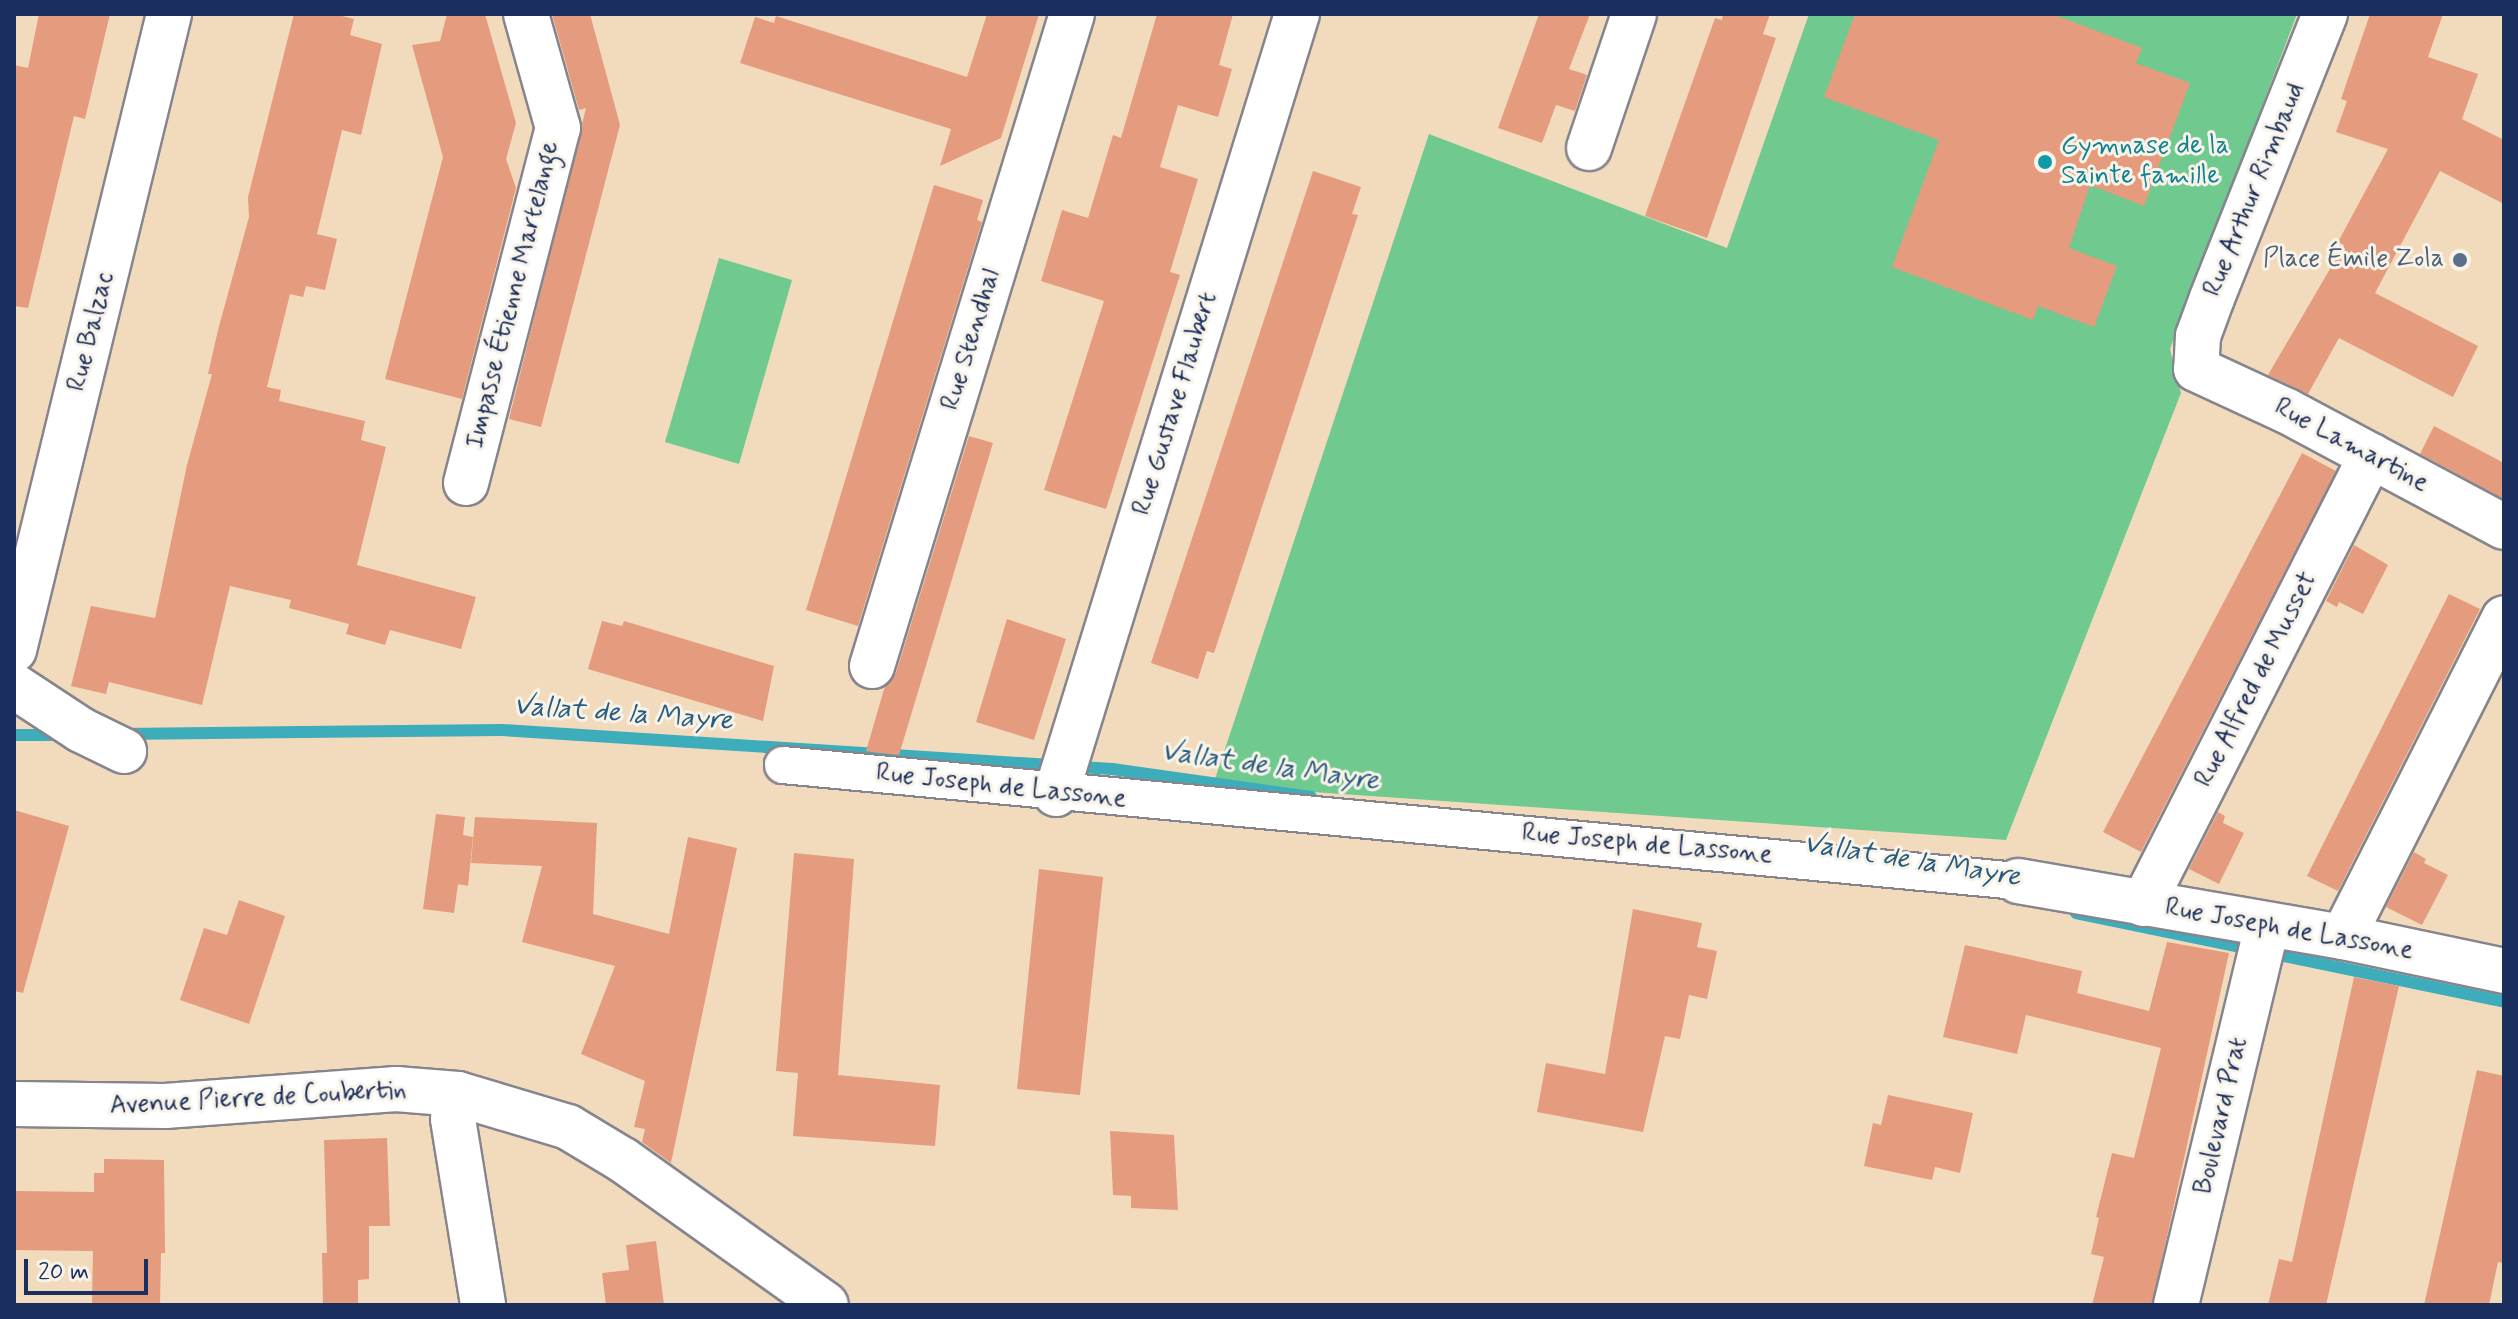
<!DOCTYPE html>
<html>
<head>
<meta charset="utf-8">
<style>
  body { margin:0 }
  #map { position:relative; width:2518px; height:1319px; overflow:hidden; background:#f2dbbc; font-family:Mynerve,sans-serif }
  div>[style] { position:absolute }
  .green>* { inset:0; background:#70c98f }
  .stream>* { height:12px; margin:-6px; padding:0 6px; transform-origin:6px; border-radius:6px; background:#3dacbb }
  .building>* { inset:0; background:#e49b7e }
  .roads { filter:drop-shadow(2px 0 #86858d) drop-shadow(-2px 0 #86858d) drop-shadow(0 2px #86858d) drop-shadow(0 -2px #86858d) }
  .pedestrian>* { height:36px; margin:-18px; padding:0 18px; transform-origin:18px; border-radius:18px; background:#fff }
  .minor>* { height:44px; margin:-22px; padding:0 22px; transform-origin:22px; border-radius:22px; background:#fff }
  .dots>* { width:22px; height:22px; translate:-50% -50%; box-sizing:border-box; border:4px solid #f7f3e8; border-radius:50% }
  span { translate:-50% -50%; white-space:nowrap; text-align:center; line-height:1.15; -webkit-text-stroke:6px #f7f3e8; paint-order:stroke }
  .culture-label { font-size:26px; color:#0d838f }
  .left { translate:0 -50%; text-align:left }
  .street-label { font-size:26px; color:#1b2f5e }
  .service-label { font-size:26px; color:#4e5e75 }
  .right { translate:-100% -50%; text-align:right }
  .water-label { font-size:28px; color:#275b7f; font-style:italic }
  .frame { position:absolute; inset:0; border:16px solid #1b2f5e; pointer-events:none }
  .scale { position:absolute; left:24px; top:1259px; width:124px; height:36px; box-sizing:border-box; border:4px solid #1b2f5e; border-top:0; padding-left:10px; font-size:24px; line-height:28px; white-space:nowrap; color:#1b2f5e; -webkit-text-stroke:6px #f7f3e8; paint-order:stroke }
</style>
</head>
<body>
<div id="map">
  <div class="green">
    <i style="clip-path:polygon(1809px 14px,2297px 14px,2170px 349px,2181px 393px,2006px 840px,1213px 785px,1429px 134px,1727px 248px)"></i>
    <i style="clip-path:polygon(719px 258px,792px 280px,739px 464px,665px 442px)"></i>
  </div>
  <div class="stream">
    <i style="left:120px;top:734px;width:382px;rotate:-0.6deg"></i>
    <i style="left:502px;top:730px;width:611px;rotate:3.66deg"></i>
    <i style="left:1112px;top:769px;width:201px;rotate:8deg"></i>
    <i style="left:14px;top:735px;width:48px"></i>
    <i style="left:2076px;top:913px;width:437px;rotate:11.7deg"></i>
  </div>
  <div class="building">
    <i style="clip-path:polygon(39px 14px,110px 14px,85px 119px,74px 116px,28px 308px,14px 306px,14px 65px,28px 68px)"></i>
    <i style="clip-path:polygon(294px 14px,334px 14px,354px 19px,350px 35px,382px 44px,361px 135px,342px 130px,317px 234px,337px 239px,325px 290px,306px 286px,303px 297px,290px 294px,267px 387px,281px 390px,279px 401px,365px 421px,361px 440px,386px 447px,357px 565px,476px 597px,461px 649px,390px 630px,385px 645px,346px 634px,349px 624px,289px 608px,291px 600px,230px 586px,202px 705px,109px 682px,106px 694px,71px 686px,91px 606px,155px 618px,187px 465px,212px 374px,208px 374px,218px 330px,249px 217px,248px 197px)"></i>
    <i style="clip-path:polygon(447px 14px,485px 14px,516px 123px,506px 159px,516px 188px,462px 399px,385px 379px,443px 157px,412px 45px,440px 41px)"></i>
    <i style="clip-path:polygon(552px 14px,590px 14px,620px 125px,541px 427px,509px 419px,586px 108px,579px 110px)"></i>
    <i style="clip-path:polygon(987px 14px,1039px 14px,1001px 138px,940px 166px,951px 129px,740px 63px,755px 17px,774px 23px,776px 16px,967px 77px)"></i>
    <i style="clip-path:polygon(1157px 14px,1233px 14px,1219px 65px,1232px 69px,1218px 117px,1178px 105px,1160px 167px,1198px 179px,1170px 272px,1180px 275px,1106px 509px,1044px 490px,1104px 301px,1041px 281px,1062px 210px,1088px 218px,1113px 135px,1121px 138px)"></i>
    <i style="clip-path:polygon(1539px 14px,1590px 14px,1569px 69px,1587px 75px,1575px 111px,1556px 105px,1542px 143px,1498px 128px)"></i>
    <i style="clip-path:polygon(1723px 14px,1770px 14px,1763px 34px,1776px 38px,1707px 238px,1645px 216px,1715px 18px,1722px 20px)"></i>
    <i style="clip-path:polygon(1855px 14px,2052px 14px,2142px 48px,2136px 63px,2190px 83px,2144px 206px,2090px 185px,2069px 248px,2117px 266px,2094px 327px,2038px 306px,2033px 320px,1892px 267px,1939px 140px,1824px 97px)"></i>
    <i style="clip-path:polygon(2370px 14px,2443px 14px,2428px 57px,2478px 74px,2462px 119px,2504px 140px,2504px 204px,2440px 171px,2375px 293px,2478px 346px,2453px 397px,2339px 338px,2308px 394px,2268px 375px,2344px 245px,2338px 242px,2388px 149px,2336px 132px,2347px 101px,2341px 99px)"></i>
    <i style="clip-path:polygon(1313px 171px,1361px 187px,1352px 214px,1358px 215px,1214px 653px,1207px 651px,1198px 679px,1151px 663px)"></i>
    <i style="clip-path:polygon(934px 185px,983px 200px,977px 220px,982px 222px,858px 626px,806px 610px)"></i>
    <i style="clip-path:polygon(2434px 426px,2504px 463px,2504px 499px,2420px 454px)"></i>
    <i style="clip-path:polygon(969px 436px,993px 443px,899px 755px,871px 752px,866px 751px,885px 686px,896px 673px)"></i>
    <i style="clip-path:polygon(2302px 453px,2336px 471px,2141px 852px,2103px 832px)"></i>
    <i style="clip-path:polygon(2354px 545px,2388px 565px,2363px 614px,2339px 602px,2337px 607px,2326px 601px)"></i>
    <i style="clip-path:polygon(2449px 594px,2480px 609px,2338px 891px,2307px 876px)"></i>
    <i style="clip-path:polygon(1007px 619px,1066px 639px,1034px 740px,976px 722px)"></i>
    <i style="clip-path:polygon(602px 621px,622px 626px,624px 621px,774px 666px,763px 721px,588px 669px)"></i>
    <i style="clip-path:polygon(14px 810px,69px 826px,23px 993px,14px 991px)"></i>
    <i style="clip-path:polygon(2218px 812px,2225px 816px,2223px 823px,2244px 833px,2219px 884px,2189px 869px)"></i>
    <i style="clip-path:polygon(436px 814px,465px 817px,463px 835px,473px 837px,468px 886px,458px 884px,454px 913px,423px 909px)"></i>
    <i style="clip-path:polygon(475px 817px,597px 823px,593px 914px,669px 934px,688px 837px,737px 848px,671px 1163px,642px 1142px,645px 1129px,634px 1127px,645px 1081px,581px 1054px,615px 966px,522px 942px,542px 866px,471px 863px)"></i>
    <i style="clip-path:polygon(2414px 852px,2426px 859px,2424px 863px,2448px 875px,2422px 925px,2386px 907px)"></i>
    <i style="clip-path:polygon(794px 853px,854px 859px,838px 1075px,940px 1085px,935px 1146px,793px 1136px,798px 1073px,776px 1071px)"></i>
    <i style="clip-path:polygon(1039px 869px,1103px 877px,1080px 1095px,1017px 1089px)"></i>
    <i style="clip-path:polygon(239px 900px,285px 916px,249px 1024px,180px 1000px,204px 928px,227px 935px)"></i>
    <i style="clip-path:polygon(1633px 909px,1702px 923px,1697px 947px,1717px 951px,1707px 999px,1689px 995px,1680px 1039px,1665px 1036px,1643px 1132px,1537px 1112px,1546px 1063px,1605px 1074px)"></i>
    <i style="clip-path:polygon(2167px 942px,2229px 953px,2152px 1305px,2092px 1305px,2104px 1257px,2091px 1254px,2099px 1218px,2096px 1217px,2112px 1153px,2134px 1158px,2161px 1048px,2026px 1015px,2017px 1054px,1943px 1037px,1965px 945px,2082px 971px,2077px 993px,2149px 1011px)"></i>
    <i style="clip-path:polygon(2354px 977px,2399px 986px,2326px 1305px,2268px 1305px,2279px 1259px,2292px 1262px)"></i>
    <i style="clip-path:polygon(2477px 1070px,2504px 1076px,2504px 1263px,2498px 1262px,2489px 1305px,2424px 1305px)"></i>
    <i style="clip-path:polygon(1888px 1095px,1973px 1113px,1960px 1173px,1935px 1167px,1932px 1180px,1864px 1166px,1873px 1123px,1881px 1125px)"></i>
    <i style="clip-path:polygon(1110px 1131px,1174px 1135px,1178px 1210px,1131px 1208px,1131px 1196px,1113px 1195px)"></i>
    <i style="clip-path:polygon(387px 1138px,390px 1226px,369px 1226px,369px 1279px,358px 1280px,358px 1305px,323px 1305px,322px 1253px,327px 1253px,324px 1140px)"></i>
    <i style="clip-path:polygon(104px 1159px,164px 1160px,165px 1253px,161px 1253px,160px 1305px,92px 1305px,93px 1251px,14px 1250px,14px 1191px,94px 1192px,94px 1173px,104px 1173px)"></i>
    <i style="clip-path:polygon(656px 1241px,664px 1305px,606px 1305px,602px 1273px,629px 1270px,626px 1245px)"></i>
  </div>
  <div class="roads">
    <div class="pedestrian">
      <i style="left:783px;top:765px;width:1240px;rotate:5.37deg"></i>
    </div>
    <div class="minor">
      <i style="left:2325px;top:14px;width:306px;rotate:111.7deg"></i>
      <i style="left:2212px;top:298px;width:40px;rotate:110.2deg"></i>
      <i style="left:2198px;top:336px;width:33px;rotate:93deg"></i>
      <i style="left:2196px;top:369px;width:100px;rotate:24.8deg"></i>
      <i style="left:2287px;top:411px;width:246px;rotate:28.1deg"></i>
      <i style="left:1589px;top:148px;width:141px;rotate:-71.4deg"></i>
      <i style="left:466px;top:483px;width:367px;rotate:-75.5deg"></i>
      <i style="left:558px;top:128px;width:118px;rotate:-105.7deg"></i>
      <i style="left:14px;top:650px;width:655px;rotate:-76.3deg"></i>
      <i style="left:872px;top:666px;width:682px;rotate:-72.95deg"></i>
      <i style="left:14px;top:686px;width:80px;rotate:33.3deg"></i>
      <i style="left:81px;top:730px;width:48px;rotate:26deg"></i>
      <i style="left:1056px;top:794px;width:816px;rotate:-72.83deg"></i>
      <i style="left:2018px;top:881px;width:330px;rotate:9.8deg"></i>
      <i style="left:2343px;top:937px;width:165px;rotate:11.9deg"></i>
      <i style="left:2143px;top:904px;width:503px;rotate:-63.03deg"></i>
      <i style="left:2343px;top:937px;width:357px;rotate:-63.2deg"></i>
      <i style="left:458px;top:1094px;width:25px;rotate:101deg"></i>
      <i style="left:453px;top:1119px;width:188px;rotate:80.8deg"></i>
      <i style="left:14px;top:1104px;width:151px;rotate:0.8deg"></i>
      <i style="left:165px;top:1106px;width:232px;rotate:-4.2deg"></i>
      <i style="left:396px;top:1089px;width:62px;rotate:4.6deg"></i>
      <i style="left:458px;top:1094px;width:115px;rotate:16.7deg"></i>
      <i style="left:568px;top:1127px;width:64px;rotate:31deg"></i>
      <i style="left:623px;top:1160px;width:249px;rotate:35.5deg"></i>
      <i style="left:2176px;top:1305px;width:389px;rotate:-76.5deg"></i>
    </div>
  </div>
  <div class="dots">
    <i style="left:2045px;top:162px;background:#0f9aa8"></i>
    <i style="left:2460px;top:260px;background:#5c6f8a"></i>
  </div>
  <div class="culture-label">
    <span class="left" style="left:2061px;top:162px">Gymnase de la<br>Sainte famille</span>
  </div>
  <div class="street-label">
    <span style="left:2255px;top:190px;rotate:-68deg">Rue Arthur Rimbaud</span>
    <span style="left:514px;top:295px;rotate:-76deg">Impasse Étienne Martelange</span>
    <span style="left:92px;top:332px;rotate:-76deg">Rue Balzac</span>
    <span style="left:972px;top:340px;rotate:-73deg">Rue Stendhal</span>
    <span style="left:1176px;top:404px;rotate:-73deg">Rue Gustave Flaubert</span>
    <span style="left:2351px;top:446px;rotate:28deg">Rue Lamartine</span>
    <span style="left:2257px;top:680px;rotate:-63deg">Rue Alfred de Musset</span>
    <span style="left:1001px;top:787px;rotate:6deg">Rue Joseph de Lassone</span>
    <span style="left:1647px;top:845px;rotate:5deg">Rue Joseph de Lassone</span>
    <span style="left:2289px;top:930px;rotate:10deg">Rue Joseph de Lassone</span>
    <span style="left:258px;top:1099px;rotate:-3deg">Avenue Pierre de Coubertin</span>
    <span style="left:2222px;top:1116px;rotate:-77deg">Boulevard Prat</span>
  </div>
  <div class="service-label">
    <span class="right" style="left:2444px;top:260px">Place Émile Zola</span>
  </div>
  <div class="water-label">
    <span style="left:623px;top:714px;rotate:4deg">Vallat de la Mayre</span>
    <span style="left:1270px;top:767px;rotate:8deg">Vallat de la Mayre</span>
    <span style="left:1912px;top:861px;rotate:9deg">Vallat de la Mayre</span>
  </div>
  <div class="frame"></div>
  <div class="scale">20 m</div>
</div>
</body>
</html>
